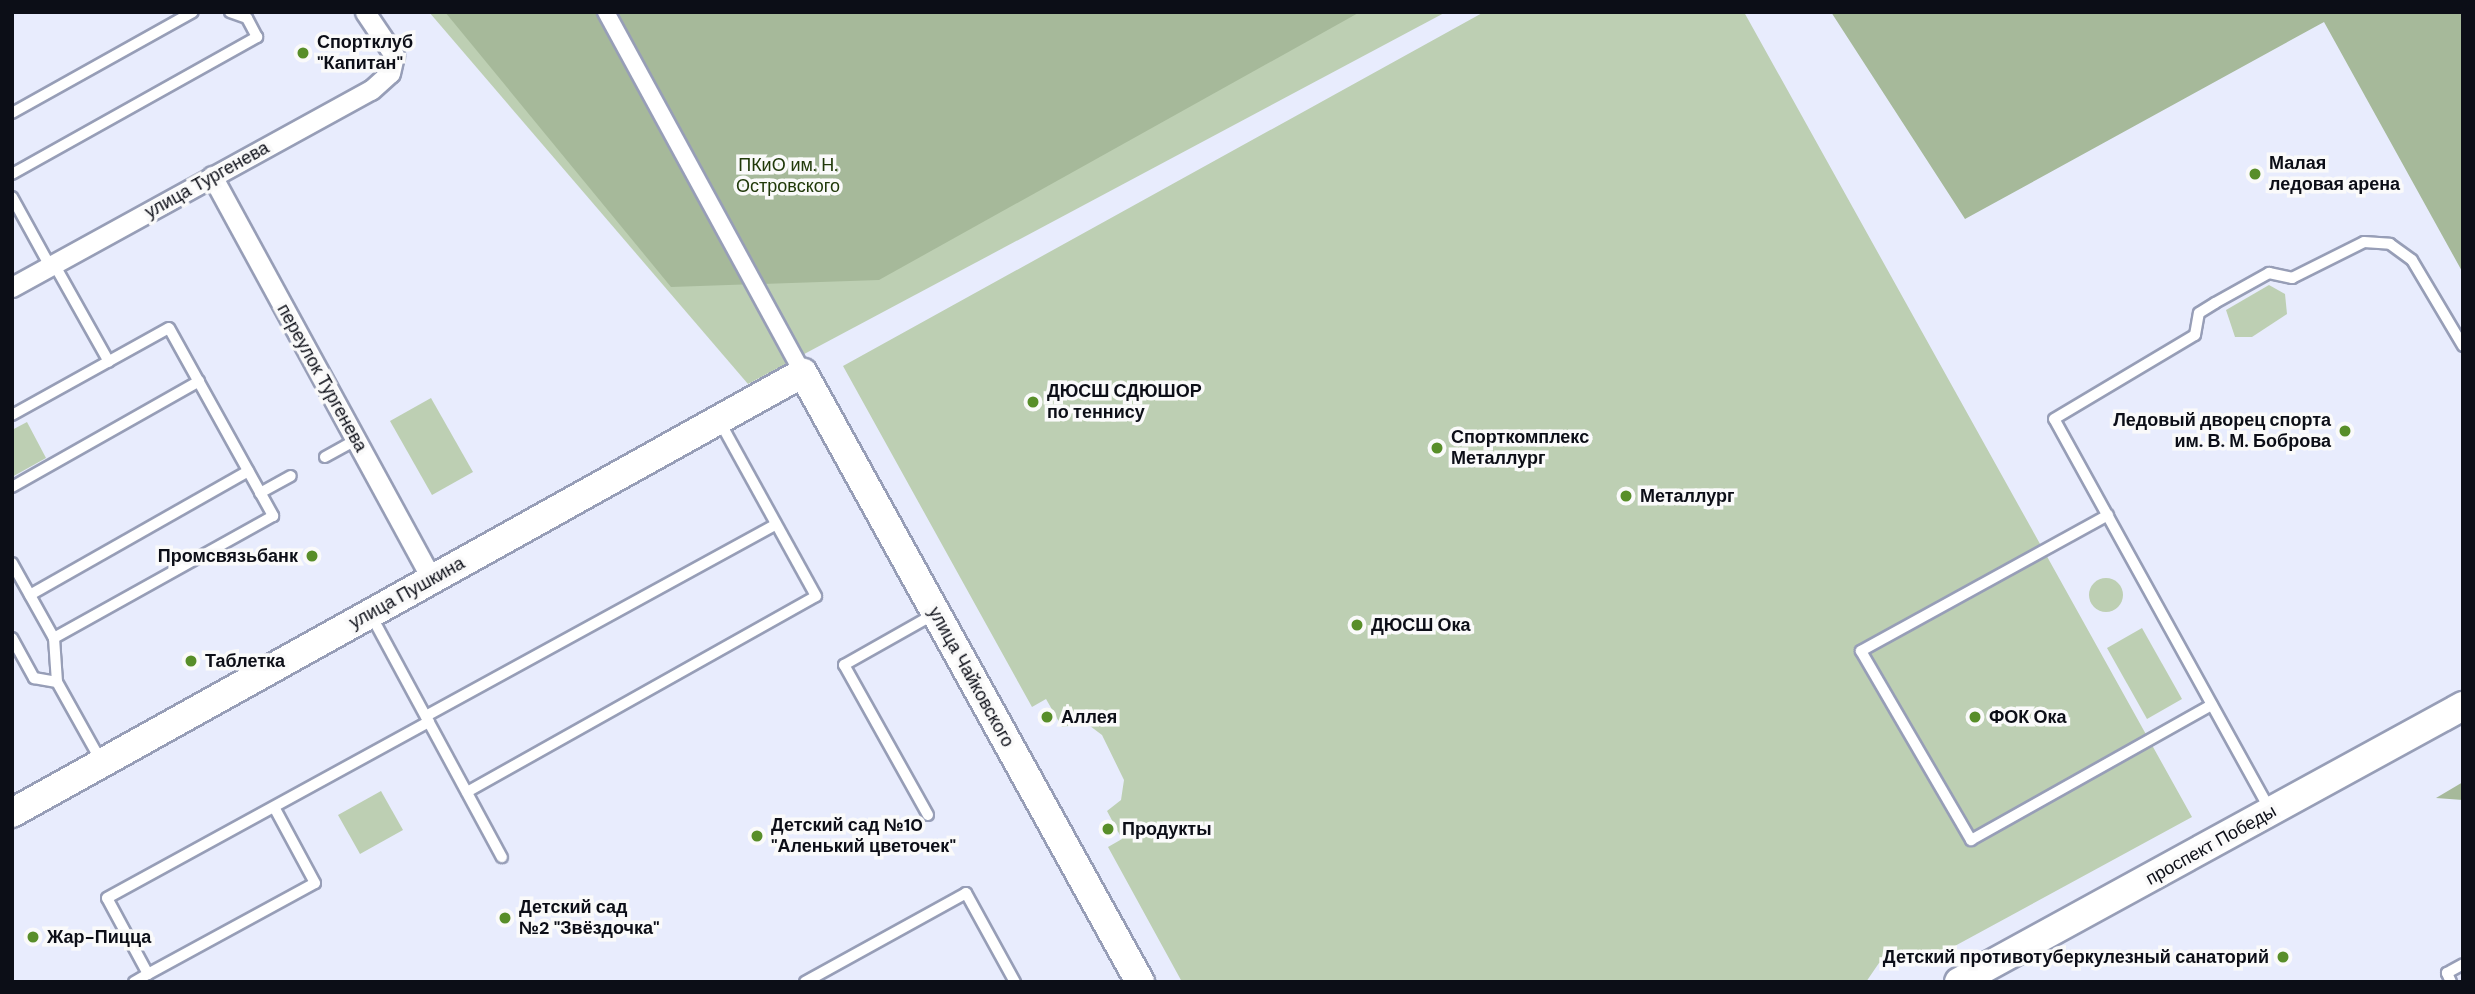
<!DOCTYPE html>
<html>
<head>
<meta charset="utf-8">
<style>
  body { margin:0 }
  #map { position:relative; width:2475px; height:994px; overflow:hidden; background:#e8ecfd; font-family:"DM Sans",sans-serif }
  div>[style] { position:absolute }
  .green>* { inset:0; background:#bdcfb3 }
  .round { border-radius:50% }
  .forest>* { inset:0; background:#a6b99a }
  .roads { filter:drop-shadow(2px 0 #979eb7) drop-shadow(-2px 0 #979eb7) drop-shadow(0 2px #979eb7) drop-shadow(0 -2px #979eb7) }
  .service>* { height:10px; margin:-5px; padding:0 5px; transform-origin:5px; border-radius:5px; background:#fff }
  .pedestrian>* { height:16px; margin:-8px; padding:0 8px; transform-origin:8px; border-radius:8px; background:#fff }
  .minor>* { height:19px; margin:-9.5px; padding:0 9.5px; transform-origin:9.5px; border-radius:9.5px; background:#fff }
  .secondary>* { height:28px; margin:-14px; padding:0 14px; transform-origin:14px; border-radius:14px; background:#fff }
  .dots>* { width:19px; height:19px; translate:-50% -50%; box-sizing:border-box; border:4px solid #fafafa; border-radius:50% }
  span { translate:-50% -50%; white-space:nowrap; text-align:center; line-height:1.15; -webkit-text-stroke:7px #fafafa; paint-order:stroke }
  .poi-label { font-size:18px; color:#0c0e17; font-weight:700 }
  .left { translate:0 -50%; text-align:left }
  .right { translate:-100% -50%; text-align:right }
  .park-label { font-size:18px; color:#203909 }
  .street-label { font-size:18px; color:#0c0e17 }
  .frame { position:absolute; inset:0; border:14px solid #0c0e17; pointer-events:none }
</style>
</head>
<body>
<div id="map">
  <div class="green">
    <i style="clip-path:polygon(429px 12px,1446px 12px,748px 384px)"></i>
    <i style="clip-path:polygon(1484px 12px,1744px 12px,2192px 817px,1918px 966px,1914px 958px,1879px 963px,1866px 982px,1182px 982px,1108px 847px,1122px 839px,1107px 811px,1121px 800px,1124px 780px,1102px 735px,1086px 723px,1062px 727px,1046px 699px,1032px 707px,843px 366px)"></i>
    <i style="clip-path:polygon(2269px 285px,2285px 294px,2287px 314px,2252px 337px,2235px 337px,2226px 310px)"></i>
    <i style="clip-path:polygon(431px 398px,473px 472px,432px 495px,390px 421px)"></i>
    <i style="clip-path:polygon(27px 422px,46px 458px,12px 477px,12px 430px)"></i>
    <i class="round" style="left:2089px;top:578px;width:34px;height:34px"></i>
    <i style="clip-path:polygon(2142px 628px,2182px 699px,2147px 719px,2107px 648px)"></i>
    <i style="clip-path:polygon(381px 791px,403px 830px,360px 854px,338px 815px)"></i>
  </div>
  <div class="forest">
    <i style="clip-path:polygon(445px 12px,1360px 12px,879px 280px,671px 287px)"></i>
    <i style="clip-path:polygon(1831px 12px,2463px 12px,2463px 273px,2324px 22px,1965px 219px)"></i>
    <i style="clip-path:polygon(2463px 782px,2463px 800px,2436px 798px)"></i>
  </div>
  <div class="roads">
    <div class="service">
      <i style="left:12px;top:113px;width:207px;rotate:-29.2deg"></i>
      <i style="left:12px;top:174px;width:281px;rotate:-29.2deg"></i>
      <i style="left:257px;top:37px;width:21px;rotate:-118deg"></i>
      <i style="left:247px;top:18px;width:18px;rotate:-161deg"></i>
      <i style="left:12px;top:197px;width:79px;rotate:61.2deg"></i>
      <i style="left:54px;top:264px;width:112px;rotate:60.7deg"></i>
      <i style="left:12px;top:415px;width:179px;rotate:-29deg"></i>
      <i style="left:169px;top:328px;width:215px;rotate:61deg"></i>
      <i style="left:273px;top:516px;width:251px;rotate:150.9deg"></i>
      <i style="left:325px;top:457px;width:35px;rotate:-29deg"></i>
      <i style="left:12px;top:487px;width:215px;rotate:-29.5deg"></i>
      <i style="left:260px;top:493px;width:35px;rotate:-29deg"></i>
      <i style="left:2108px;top:515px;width:282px;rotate:151.2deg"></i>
      <i style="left:1861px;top:651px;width:219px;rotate:59.8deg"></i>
      <i style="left:1971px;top:840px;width:276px;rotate:-29.3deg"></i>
      <i style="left:12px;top:563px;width:86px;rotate:60.8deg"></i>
      <i style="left:54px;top:638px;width:44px;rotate:86.1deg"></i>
      <i style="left:57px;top:682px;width:88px;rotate:60.8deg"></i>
      <i style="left:30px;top:595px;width:251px;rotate:-29.6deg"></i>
      <i style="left:372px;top:617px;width:273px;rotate:61.6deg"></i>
      <i style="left:12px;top:638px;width:46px;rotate:61.2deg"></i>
      <i style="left:34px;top:678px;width:23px;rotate:10deg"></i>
      <i style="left:426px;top:716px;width:399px;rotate:-28.7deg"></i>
      <i style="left:467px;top:792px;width:400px;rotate:-29.3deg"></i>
      <i style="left:816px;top:596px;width:199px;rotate:-118.9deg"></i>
      <i style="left:2269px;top:808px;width:444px;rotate:-118.9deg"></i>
      <i style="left:2054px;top:419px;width:164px;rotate:-30.8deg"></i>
      <i style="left:2195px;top:335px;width:22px;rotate:-80deg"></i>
      <i style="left:2199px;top:313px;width:19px;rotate:-32deg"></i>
      <i style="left:2215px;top:303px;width:62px;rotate:-29.1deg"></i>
      <i style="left:2269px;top:273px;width:24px;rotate:12deg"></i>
      <i style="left:2292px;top:278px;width:80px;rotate:-26.6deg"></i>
      <i style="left:2364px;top:242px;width:26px;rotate:4deg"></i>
      <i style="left:2390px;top:244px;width:27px;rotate:36deg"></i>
      <i style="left:2412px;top:260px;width:100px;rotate:59.3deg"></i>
      <i style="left:928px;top:815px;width:172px;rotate:-119.2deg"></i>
      <i style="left:844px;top:665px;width:103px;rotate:-29.5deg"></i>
      <i style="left:148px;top:974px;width:190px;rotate:-28.6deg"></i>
      <i style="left:315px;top:883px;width:86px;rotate:-118.3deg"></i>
      <i style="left:134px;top:982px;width:16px;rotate:-30deg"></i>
      <i style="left:148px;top:974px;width:86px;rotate:-118.3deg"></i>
      <i style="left:107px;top:898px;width:367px;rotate:-28.7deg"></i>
      <i style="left:805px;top:982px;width:184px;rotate:-28.9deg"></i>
      <i style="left:966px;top:893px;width:102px;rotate:61.2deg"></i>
      <i style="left:2451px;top:982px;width:10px;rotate:-114deg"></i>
      <i style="left:2447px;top:973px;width:18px;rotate:-29deg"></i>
    </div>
    <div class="pedestrian">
      <i style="left:606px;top:12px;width:411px;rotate:61.4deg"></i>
    </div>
    <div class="minor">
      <i style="left:212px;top:176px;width:459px;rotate:61.4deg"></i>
      <i style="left:12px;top:287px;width:409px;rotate:-28.8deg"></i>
      <i style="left:371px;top:90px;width:25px;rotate:-42deg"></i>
      <i style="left:390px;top:73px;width:18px;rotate:-77deg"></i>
      <i style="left:394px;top:55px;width:52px;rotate:-124deg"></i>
    </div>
    <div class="secondary">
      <i style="left:12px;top:813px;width:905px;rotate:-29.09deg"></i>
      <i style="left:803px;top:373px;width:696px;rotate:61.04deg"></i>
      <i style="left:1959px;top:982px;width:575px;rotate:-28.71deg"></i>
    </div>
  </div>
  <div class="dots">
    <i style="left:303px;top:53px;background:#588e29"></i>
    <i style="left:2255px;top:174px;background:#588e29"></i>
    <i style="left:1033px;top:402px;background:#588e29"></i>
    <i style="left:2345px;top:431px;background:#588e29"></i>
    <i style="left:1437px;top:448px;background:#588e29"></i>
    <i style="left:1626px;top:496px;background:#588e29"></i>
    <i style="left:312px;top:556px;background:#588e29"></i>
    <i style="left:1357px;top:625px;background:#588e29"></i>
    <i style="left:191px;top:661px;background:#588e29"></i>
    <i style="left:1047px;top:717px;background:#588e29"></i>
    <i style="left:1975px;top:717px;background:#588e29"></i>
    <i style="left:1108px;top:829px;background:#588e29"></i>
    <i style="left:757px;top:836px;background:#588e29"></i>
    <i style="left:505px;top:918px;background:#588e29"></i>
    <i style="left:33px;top:937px;background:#588e29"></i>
    <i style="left:2283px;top:957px;background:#588e29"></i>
  </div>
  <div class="poi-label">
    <span class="left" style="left:317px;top:53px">Спортклуб<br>"Капитан"</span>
    <span class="left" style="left:2269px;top:174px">Малая<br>ледовая арена</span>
    <span class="left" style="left:1047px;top:402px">ДЮСШ СДЮШОР<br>по теннису</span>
    <span class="right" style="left:2331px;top:431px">Ледовый дворец спорта<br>им. В. М. Боброва</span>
    <span class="left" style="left:1451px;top:448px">Спорткомплекс<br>Металлург</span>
    <span class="left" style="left:1640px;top:496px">Металлург</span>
    <span class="right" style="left:298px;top:556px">Промсвязьбанк</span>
    <span class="left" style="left:1371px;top:625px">ДЮСШ Ока</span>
    <span class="left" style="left:205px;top:661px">Таблетка</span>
    <span class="left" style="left:1061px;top:717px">Аллея</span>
    <span class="left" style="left:1989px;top:717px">ФОК Ока</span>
    <span class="left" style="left:771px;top:836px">Детский сад №10<br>"Аленький цветочек"</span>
    <span class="left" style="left:1122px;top:829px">Продукты</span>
    <span class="left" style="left:519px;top:918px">Детский сад<br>№2 "Звёздочка"</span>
    <span class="left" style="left:47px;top:937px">Жар-Пицца</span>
    <span class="right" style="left:2269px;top:957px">Детский противотуберкулезный санаторий</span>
  </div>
  <div class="park-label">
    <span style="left:788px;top:176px">ПКиО им. Н.<br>Островского</span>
  </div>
  <div class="street-label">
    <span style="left:207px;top:180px;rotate:-29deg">улица Тургенева</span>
    <span style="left:322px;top:378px;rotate:61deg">переулок Тургенева</span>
    <span style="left:407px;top:593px;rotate:-29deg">улица Пушкина</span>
    <span style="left:971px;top:677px;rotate:61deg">улица Чайковского</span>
    <span style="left:2211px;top:845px;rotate:-29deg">проспект Победы</span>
  </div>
  <div class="frame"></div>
</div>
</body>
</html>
